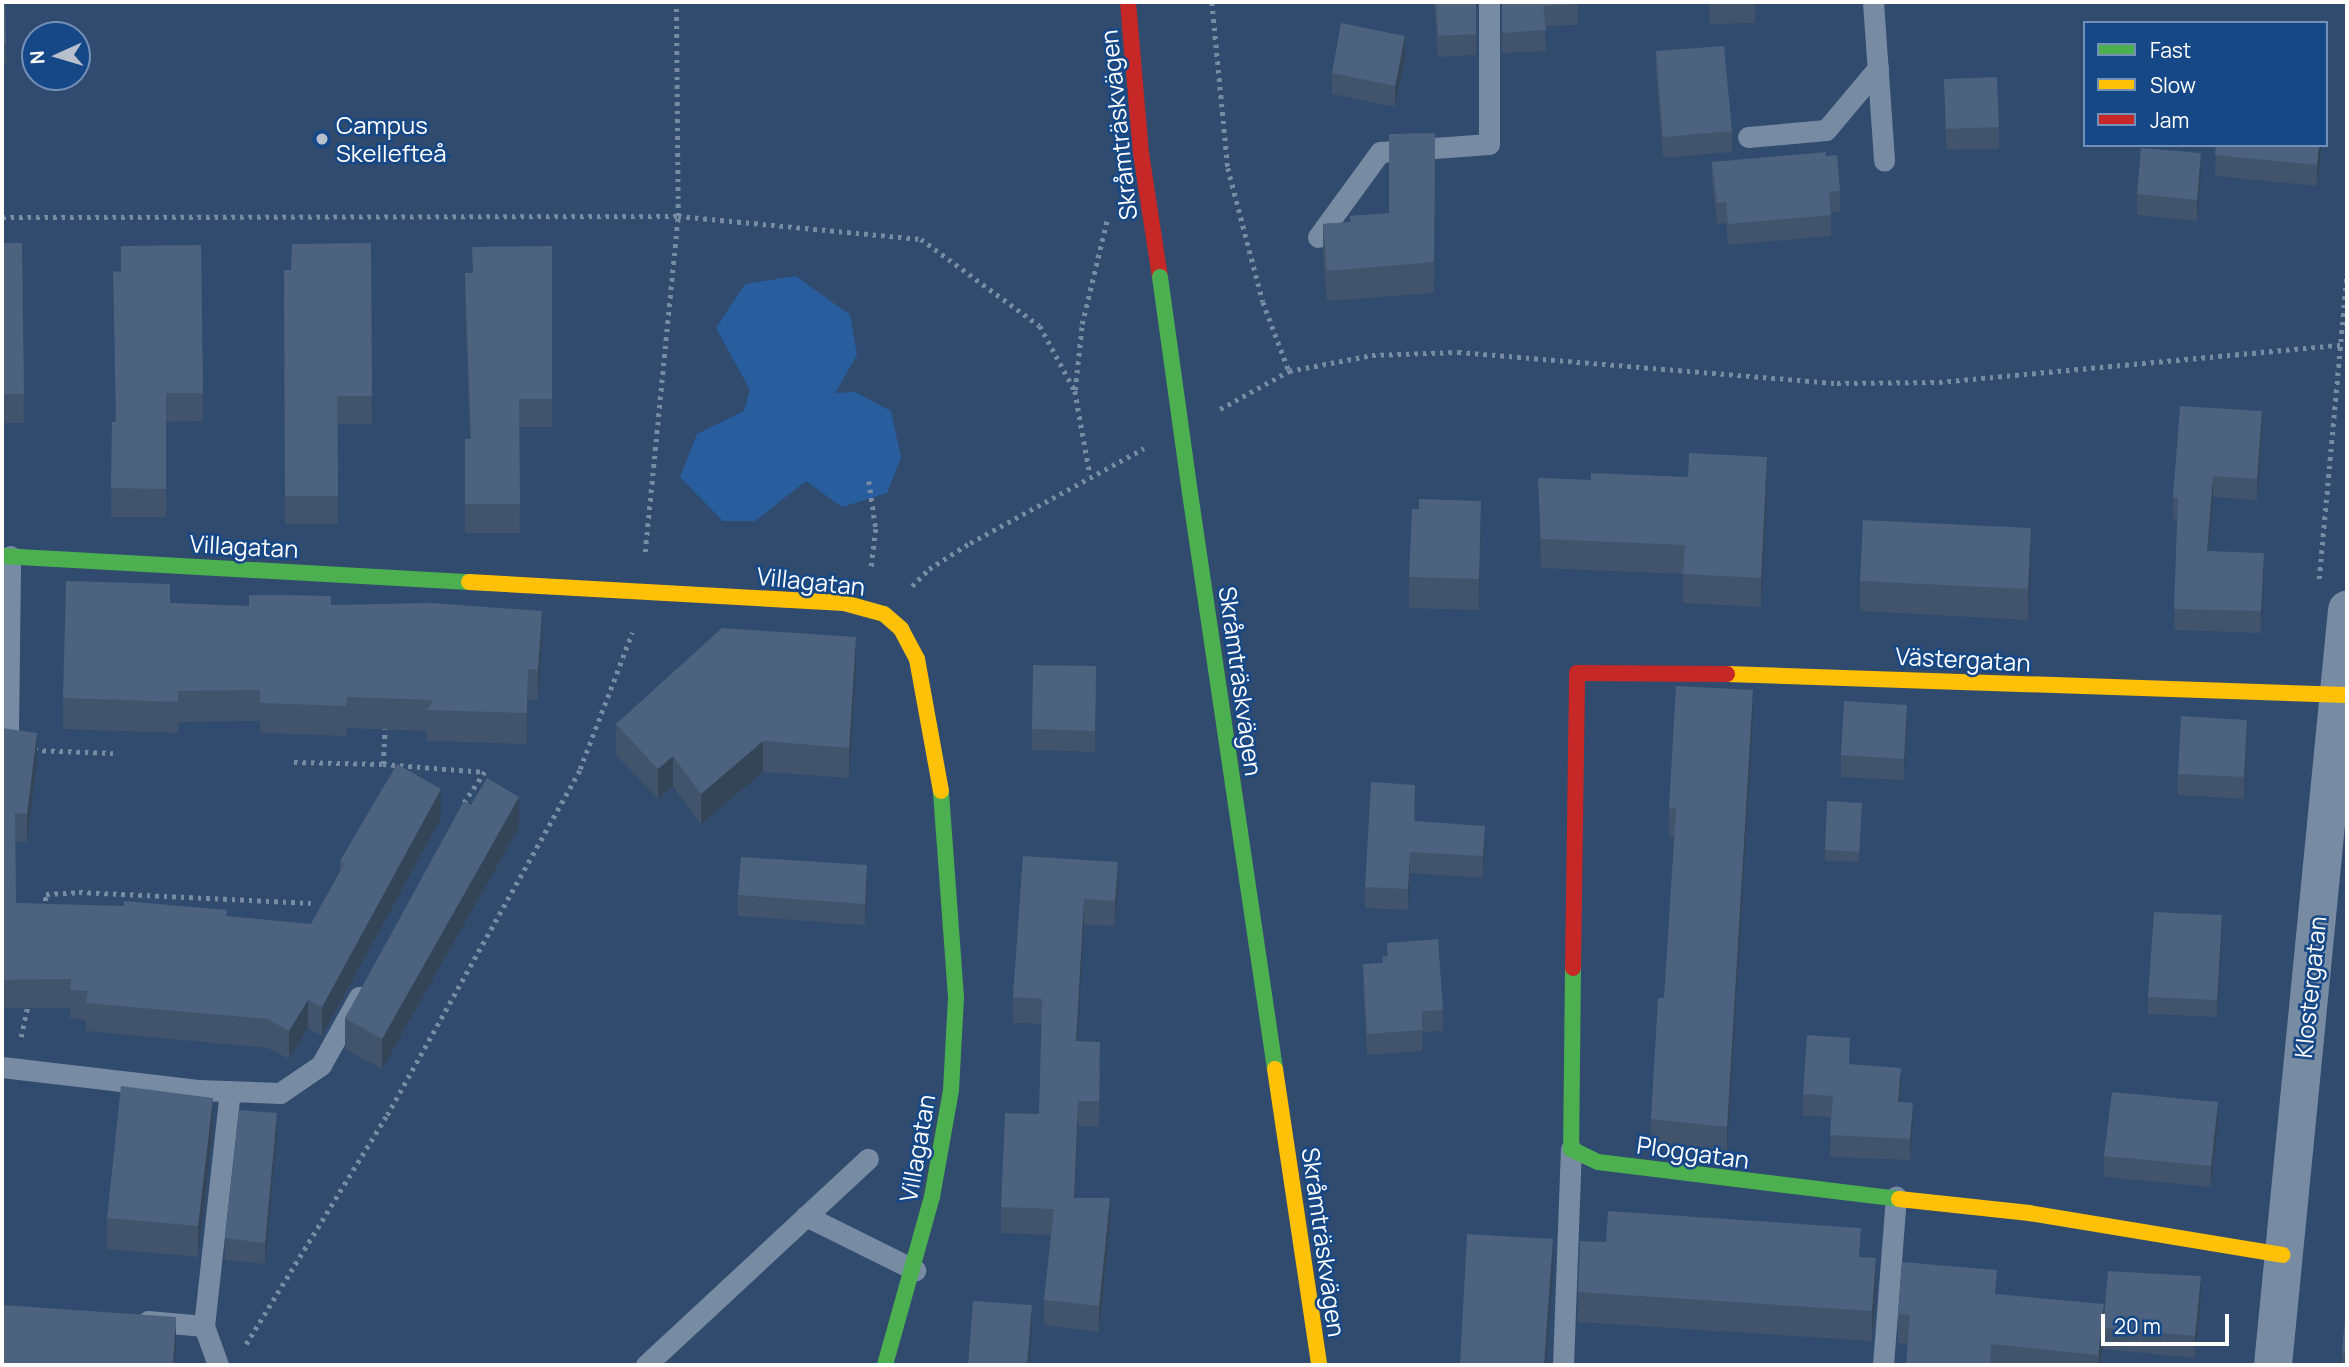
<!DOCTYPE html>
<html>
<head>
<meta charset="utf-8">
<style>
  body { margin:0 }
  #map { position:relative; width:2349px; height:1367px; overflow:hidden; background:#304b6d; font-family:Manrope,sans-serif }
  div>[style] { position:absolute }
  .green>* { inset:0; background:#295e9e }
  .path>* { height:4.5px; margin-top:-2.25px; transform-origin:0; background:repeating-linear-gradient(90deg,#778ba3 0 3.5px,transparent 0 8.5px) }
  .lane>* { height:21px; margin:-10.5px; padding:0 10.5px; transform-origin:10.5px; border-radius:10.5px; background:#778ba3 }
  .street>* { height:38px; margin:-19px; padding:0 19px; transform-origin:19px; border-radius:19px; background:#778ba3 }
  .fast>* { height:16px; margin:-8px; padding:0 8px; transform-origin:8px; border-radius:8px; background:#4caf50 }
  .slow>* { height:16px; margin:-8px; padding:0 8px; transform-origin:8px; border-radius:8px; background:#ffc107 }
  .jam>* { height:16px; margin:-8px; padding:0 8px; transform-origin:8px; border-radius:8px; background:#c62828 }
  .fast-bridge>* { height:16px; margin:-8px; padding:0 8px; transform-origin:8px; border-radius:8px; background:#4caf50 }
  .wall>* { inset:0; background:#41546c }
  .shaded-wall>* { inset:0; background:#354558 }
  .building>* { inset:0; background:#4c627e }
  .dots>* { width:19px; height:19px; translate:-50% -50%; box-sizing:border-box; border:4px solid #164887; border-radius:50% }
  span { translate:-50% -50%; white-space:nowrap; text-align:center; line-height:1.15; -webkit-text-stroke:5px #164887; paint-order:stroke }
  .poi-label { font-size:24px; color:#fff }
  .left { translate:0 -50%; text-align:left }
  .street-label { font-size:24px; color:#fff }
  .frame { position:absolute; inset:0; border:4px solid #fff; pointer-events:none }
  .legend { position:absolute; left:2083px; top:21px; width:245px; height:126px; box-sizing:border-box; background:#164887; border:2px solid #7391b7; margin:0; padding:9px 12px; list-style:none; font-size:21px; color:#fff }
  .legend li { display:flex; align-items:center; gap:14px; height:35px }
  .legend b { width:35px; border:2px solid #7391b7 }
  .north { position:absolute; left:21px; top:21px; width:70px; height:70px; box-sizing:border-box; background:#164887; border:2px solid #7391b7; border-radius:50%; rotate:266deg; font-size:19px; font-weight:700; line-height:28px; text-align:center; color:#fff }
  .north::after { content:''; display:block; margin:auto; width:24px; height:32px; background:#b7c0cc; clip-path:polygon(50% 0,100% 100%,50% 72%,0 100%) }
  .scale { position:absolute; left:2101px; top:1314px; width:128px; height:32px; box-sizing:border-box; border:4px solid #fff; border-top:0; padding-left:9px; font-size:21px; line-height:24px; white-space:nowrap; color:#fff; -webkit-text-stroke:5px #164887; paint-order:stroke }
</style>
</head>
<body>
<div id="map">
  <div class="green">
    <i style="clip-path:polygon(796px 276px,850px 315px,857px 355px,835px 393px,855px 392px,891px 411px,901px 458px,887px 493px,842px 507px,806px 481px,755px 521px,723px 521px,680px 477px,697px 434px,744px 411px,750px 390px,716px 328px,745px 284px)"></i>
  </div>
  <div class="path">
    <i style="left:1212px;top:2px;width:167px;rotate:84.5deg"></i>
    <i style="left:1228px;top:168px;width:138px;rotate:75.4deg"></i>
    <i style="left:1263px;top:302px;width:74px;rotate:69.4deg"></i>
    <i style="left:2px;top:217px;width:676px;rotate:-0.08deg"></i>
    <i style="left:678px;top:216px;width:244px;rotate:5.4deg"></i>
    <i style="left:921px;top:239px;width:147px;rotate:36.2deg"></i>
    <i style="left:1040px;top:326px;width:74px;rotate:61.7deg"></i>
    <i style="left:1075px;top:391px;width:85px;rotate:79.9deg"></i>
    <i style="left:1075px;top:390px;width:66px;rotate:-83.9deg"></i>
    <i style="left:1082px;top:324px;width:107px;rotate:-76.5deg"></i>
    <i style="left:1220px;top:409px;width:79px;rotate:-28.8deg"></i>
    <i style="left:1289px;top:371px;width:85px;rotate:-10.9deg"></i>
    <i style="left:1372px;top:355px;width:86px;rotate:-2deg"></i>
    <i style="left:1458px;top:352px;width:380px;rotate:4.7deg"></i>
    <i style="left:1837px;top:383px;width:102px;rotate:-0.6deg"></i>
    <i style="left:1939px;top:382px;width:410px;rotate:-5.3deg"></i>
    <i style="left:869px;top:481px;width:49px;rotate:81.7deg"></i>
    <i style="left:876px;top:529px;width:38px;rotate:97deg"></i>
    <i style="left:645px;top:552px;width:338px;rotate:-84.4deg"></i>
    <i style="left:678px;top:216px;width:214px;rotate:-90.5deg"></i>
    <i style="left:2319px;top:579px;width:307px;rotate:-84.8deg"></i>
    <i style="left:912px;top:586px;width:24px;rotate:-45deg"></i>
    <i style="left:929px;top:569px;width:49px;rotate:-32.4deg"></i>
    <i style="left:970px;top:543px;width:198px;rotate:-28.6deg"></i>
    <i style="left:34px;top:750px;width:79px;rotate:2.2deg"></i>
    <i style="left:294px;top:762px;width:89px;rotate:1.3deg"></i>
    <i style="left:383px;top:764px;width:39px;rotate:-87deg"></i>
    <i style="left:383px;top:764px;width:102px;rotate:4.5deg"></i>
    <i style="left:485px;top:772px;width:37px;rotate:124deg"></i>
    <i style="left:44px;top:909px;width:15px;rotate:-82deg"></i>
    <i style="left:46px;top:894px;width:33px;rotate:-3deg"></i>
    <i style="left:79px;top:892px;width:232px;rotate:2.7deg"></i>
    <i style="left:21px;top:1037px;width:34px;rotate:-78deg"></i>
    <i style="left:246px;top:1344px;width:269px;rotate:-58.4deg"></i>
    <i style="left:387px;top:1115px;width:396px;rotate:-60.8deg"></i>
    <i style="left:580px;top:769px;width:146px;rotate:-69.1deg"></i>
  </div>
  <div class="lane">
    <i style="left:1873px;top:2px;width:159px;rotate:86deg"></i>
    <i style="left:1748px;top:137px;width:78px;rotate:-5.1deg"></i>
    <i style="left:1826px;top:130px;width:81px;rotate:-50deg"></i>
    <i style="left:1318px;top:237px;width:105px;rotate:-53.9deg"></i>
    <i style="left:1380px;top:152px;width:109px;rotate:-4.2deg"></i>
    <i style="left:1489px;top:144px;width:142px;rotate:-90deg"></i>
    <i style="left:2px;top:737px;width:8px;rotate:-45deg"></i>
    <i style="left:8px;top:731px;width:175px;rotate:-89.3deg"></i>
    <i style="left:2px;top:1067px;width:197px;rotate:6.7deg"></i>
    <i style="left:198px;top:1090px;width:82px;rotate:2.1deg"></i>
    <i style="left:280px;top:1093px;width:50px;rotate:-34.3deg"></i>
    <i style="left:321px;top:1065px;width:78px;rotate:-60.8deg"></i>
    <i style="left:806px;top:1216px;width:122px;rotate:26.4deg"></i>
    <i style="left:148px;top:1321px;width:56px;rotate:5.1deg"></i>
    <i style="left:204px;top:1326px;width:236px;rotate:-83.7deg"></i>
    <i style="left:204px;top:1326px;width:41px;rotate:70.3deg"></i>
    <i style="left:646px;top:1365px;width:303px;rotate:-42.9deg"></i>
    <i style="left:1563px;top:1365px;width:216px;rotate:-87.9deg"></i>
    <i style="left:1883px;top:1365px;width:169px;rotate:-85.6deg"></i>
  </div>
  <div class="street">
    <i style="left:2273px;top:1365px;width:759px;rotate:-84.4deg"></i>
  </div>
  <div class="fast">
    <i style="left:1191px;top:500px;width:575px;rotate:81.6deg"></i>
    <i style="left:2px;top:556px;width:468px;rotate:3.2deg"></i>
    <i style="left:1573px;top:968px;width:181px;rotate:90.6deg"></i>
    <i style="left:1571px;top:1149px;width:30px;rotate:26deg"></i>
    <i style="left:1598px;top:1162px;width:303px;rotate:7deg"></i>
    <i style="left:885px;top:1365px;width:174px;rotate:-74.4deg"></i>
    <i style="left:932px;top:1197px;width:109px;rotate:-79.9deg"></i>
    <i style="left:951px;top:1090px;width:93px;rotate:-86.9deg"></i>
    <i style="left:956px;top:997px;width:207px;rotate:-94.2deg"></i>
  </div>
  <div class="slow">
    <i style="left:469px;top:582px;width:376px;rotate:3.2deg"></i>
    <i style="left:844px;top:603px;width:41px;rotate:15.4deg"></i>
    <i style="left:884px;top:614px;width:23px;rotate:41deg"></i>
    <i style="left:901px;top:629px;width:34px;rotate:62deg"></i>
    <i style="left:917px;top:659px;width:134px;rotate:79.7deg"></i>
    <i style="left:1727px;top:674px;width:620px;rotate:1.94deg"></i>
    <i style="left:1275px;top:1069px;width:299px;rotate:81.5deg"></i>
    <i style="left:1899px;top:1199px;width:131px;rotate:6.1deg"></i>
    <i style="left:2029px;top:1213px;width:257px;rotate:9.4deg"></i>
  </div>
  <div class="jam">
    <i style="left:1128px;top:2px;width:152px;rotate:85.1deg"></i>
    <i style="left:1141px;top:153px;width:125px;rotate:81.3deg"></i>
    <i style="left:1573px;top:968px;width:295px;rotate:-89.2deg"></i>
    <i style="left:1577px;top:673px;width:150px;rotate:0.4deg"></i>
  </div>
  <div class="fast-bridge">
    <i style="left:1160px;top:277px;width:225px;rotate:82.1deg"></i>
  </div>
  <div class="wall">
    <i style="clip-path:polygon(2px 2px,5px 2px,6px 64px,2px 64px)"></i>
    <i style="clip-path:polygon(1434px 2px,1476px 2px,1476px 55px,1438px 57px)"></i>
    <i style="clip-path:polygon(1502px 2px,1578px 2px,1578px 25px,1545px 26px,1546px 51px,1502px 53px)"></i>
    <i style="clip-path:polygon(1709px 2px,1755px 2px,1755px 23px,1710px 24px)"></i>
    <i style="clip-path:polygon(1656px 51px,1732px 131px,1732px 152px,1663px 158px,1656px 73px)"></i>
    <i style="clip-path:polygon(1405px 57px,1395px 107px,1332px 94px,1332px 73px)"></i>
    <i style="clip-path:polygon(1944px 79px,1999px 127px,1999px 149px,1946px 150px)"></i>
    <i style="clip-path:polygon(1435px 133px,1434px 293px,1327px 301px,1323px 255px,1323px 224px,1350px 222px,1350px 216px,1389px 213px)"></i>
    <i style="clip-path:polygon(2216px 145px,2322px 145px,2317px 186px,2215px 176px)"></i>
    <i style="clip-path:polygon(1826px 156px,1840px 191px,1840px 212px,1831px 213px,1831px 236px,1728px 245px,1726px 223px,1717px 224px,1712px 183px,1712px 162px)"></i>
    <i style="clip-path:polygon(2201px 174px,2197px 221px,2137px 215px,2137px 194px)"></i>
    <i style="clip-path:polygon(2px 243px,22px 243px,24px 423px,2px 423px)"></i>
    <i style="clip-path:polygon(371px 243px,372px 424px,338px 424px,338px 524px,285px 524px,284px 270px,291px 270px)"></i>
    <i style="clip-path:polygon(201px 245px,203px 421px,166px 422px,166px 517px,111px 517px,112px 422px,115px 422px,121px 272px)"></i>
    <i style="clip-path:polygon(552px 246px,552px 427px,519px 427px,520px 533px,465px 533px,465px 439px,470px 439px,465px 301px,465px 273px,472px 273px)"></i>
    <i style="clip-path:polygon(2262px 433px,2257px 500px,2213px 497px,2209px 551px,2264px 574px,2261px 633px,2174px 630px,2177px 519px,2173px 519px,2173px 497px)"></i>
    <i style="clip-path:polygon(1688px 477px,1767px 486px,1761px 607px,1683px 603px,1683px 574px,1541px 568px,1538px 478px,1591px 480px)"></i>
    <i style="clip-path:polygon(1481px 532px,1479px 610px,1409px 608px,1409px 577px)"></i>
    <i style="clip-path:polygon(2031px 559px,2028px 620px,1860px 611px,1860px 581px)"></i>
    <i style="clip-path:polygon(170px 603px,249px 606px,331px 605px,542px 641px,538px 700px,528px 700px,527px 744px,427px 741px,427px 731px,347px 728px,346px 736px,260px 733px,260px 721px,178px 722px,178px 733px,63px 729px,63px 698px)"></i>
    <i style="clip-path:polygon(1096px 666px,1095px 752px,1032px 750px,1032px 729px)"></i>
    <i style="clip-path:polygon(856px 668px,849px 778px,763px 772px,701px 824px,673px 787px,658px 799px,616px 755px,616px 724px)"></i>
    <i style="clip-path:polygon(1753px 719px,1727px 1155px,1651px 1148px,1651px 1119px,1664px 998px,1675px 837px,1669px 837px,1669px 808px)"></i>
    <i style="clip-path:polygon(1907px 726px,1904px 780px,1841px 777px,1841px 755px)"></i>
    <i style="clip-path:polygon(2px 728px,37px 761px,27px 843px,15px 841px,16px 903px,227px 916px,311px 924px,340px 872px,340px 861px,441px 818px,322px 1036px,308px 1028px,289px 1059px,268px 1048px,86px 1031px,86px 1020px,70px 1018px,70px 1008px,2px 1008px)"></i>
    <i style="clip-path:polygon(2247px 741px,2244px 799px,2178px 795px,2178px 774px)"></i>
    <i style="clip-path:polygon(1862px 803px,1859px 862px,1825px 861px,1825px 850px)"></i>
    <i style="clip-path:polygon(471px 805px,519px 827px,382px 1069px,345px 1049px,345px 1018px)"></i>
    <i style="clip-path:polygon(1415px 806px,1415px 821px,1485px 847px,1483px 878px,1410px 873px,1408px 910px,1365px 908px,1365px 887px)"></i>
    <i style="clip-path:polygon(1023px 856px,1118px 887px,1115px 926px,1084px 925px,1077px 1041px,1100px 1067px,1099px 1127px,1078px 1126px,1075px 1198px,1110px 1224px,1099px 1332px,1044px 1325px,1044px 1300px,1051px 1235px,1001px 1233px,1001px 1207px,1039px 1114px,1042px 1024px,1013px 1023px,1013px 997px)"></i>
    <i style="clip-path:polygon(867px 887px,865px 925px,738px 916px,738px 895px)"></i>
    <i style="clip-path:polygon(2222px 932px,2217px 1017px,2148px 1014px,2148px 997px)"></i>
    <i style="clip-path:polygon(1387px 943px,1443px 1010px,1443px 1031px,1422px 1032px,1422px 1051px,1367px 1055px,1363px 985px,1363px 964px,1382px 963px,1387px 956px)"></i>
    <i style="clip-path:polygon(1850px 1064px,1901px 1089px,1900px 1102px,1913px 1124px,1910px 1160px,1830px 1157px,1831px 1117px,1803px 1116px,1803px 1094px)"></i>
    <i style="clip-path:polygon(2218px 1123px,2211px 1187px,2104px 1177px,2104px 1156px)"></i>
    <i style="clip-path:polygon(213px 1128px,198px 1257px,107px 1249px,107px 1218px)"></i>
    <i style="clip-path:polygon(277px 1134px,265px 1264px,225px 1260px,225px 1238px)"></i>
    <i style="clip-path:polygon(1861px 1257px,1876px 1289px,1872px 1341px,1578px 1322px,1578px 1292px)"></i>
    <i style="clip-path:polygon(1997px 1294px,2104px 1317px,2201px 1298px,2195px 1358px,2103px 1349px,2103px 1343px,2100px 1365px,1906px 1365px,1908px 1344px,1898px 1343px,1898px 1314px)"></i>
    <i style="clip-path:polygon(2347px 1295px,2347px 1365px,2342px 1365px,2342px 1353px)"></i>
  </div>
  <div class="shaded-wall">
    <i style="clip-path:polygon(1405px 36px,1405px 57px,1395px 107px,1395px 86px)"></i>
    <i style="clip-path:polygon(2319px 145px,2322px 145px,2317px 186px,2317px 165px)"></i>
    <i style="clip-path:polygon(2201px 153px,2201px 174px,2197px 221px,2197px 200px)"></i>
    <i style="clip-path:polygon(2262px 411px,2262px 433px,2257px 500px,2257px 479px)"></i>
    <i style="clip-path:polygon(1767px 457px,1767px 486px,1761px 607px,1761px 578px)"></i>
    <i style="clip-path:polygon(2213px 476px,2213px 497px,2207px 572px,2207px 551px)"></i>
    <i style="clip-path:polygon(1481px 501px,1481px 532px,1479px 610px,1479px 579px)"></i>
    <i style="clip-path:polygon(2031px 528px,2031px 559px,2028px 620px,2028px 589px)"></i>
    <i style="clip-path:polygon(2264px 553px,2264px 574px,2261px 633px,2261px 611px)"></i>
    <i style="clip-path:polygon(542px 611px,542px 641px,538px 700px,538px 670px)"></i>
    <i style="clip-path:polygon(856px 637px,856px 668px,849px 778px,849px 748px)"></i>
    <i style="clip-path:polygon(528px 669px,528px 700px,527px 744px,527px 713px)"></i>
    <i style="clip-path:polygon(1753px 690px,1753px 719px,1727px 1155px,1727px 1127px)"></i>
    <i style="clip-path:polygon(1907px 705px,1907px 726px,1904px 780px,1904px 759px)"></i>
    <i style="clip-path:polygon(2247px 720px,2247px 741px,2244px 799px,2244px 777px)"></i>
    <i style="clip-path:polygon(37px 733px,37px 761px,27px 843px,27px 814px)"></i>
    <i style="clip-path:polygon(763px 741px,763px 772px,701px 824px,701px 794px)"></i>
    <i style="clip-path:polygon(673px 756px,673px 787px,658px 799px,658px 769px)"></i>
    <i style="clip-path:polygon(441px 789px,441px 818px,322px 1036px,322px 1007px)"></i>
    <i style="clip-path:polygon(519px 797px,519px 827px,382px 1069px,382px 1039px)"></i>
    <i style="clip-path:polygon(1485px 826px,1485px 847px,1483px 878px,1483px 856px)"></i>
    <i style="clip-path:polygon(1410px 852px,1410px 873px,1408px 910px,1408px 889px)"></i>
    <i style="clip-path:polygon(1118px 862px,1118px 887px,1115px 926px,1115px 901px)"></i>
    <i style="clip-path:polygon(867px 865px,867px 887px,865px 925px,865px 904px)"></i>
    <i style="clip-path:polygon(1084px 899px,1084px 925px,1076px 1066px,1076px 1041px)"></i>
    <i style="clip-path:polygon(2222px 915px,2222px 932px,2217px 1017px,2217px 1000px)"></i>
    <i style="clip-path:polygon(308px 1000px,308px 1028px,289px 1059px,289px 1031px)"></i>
    <i style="clip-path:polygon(1901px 1068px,1901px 1089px,1898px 1123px,1898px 1102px)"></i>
    <i style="clip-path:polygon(4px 1076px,3px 1236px,2px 1248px,2px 1221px)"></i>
    <i style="clip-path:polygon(213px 1098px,213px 1128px,198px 1257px,198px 1226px)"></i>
    <i style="clip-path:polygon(1078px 1101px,1078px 1126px,1074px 1223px,1074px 1198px)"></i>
    <i style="clip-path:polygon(2218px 1102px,2218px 1123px,2211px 1187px,2211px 1166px)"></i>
    <i style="clip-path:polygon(1913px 1103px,1913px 1124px,1910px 1160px,1910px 1139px)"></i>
    <i style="clip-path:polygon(277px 1113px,277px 1134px,265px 1264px,265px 1243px)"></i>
    <i style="clip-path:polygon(1110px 1198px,1110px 1224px,1099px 1332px,1099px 1306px)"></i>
    <i style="clip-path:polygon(1553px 1239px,1553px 1270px,1546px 1365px,1544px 1365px)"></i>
    <i style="clip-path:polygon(1876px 1258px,1876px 1289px,1872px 1341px,1872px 1311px)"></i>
    <i style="clip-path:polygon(2201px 1276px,2201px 1298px,2195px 1358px,2195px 1336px)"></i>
    <i style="clip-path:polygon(2104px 1304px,2103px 1343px,2100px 1365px,2098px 1365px)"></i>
    <i style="clip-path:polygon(1032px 1305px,1032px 1326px,1029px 1365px,1027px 1365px)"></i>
    <i style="clip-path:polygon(176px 1317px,176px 1347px,175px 1365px,173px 1365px)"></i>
  </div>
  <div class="building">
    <i style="clip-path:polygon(2px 2px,5px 2px,6px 43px,2px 43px)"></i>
    <i style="clip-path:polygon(1436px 2px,1476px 2px,1476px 34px,1438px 36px)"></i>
    <i style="clip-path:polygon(1502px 2px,1578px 2px,1578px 4px,1543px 6px,1546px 30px,1502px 33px)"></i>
    <i style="clip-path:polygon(1710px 2px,1755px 2px,1710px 3px)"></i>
    <i style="clip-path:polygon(1341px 23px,1405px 36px,1395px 86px,1332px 73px)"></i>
    <i style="clip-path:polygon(1724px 46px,1732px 131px,1663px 137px,1656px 51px)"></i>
    <i style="clip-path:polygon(1997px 77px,1999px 127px,1946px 129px,1944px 79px)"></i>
    <i style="clip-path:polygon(1435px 133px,1434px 262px,1327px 271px,1323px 224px,1351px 222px,1350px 216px,1389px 213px,1389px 134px)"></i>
    <i style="clip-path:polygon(2216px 145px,2319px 145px,2317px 165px,2215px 155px)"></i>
    <i style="clip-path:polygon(2141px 148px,2201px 153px,2197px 200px,2137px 194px)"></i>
    <i style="clip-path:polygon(1826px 152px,1826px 156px,1837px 155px,1840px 191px,1829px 192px,1831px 215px,1728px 224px,1726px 202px,1717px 203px,1712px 162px)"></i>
    <i style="clip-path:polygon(2px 243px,22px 243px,24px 394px,2px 394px)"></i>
    <i style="clip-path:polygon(371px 243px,372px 396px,337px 396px,338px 496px,285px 496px,284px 270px,291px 270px,292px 244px)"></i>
    <i style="clip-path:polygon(201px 245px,203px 393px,166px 393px,166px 489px,111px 488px,112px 422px,116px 422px,113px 271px,121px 272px,121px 246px)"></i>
    <i style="clip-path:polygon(552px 246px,552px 399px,519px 399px,520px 504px,465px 504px,465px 439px,471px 439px,465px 273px,473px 273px,472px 247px)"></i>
    <i style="clip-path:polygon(2180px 406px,2262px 411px,2257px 479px,2213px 476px,2207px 551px,2264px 553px,2261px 611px,2174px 609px,2178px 498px,2173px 497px)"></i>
    <i style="clip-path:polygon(1689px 453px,1767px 457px,1761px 578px,1683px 574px,1685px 545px,1541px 539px,1538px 478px,1591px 480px,1591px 473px,1688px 477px)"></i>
    <i style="clip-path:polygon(1419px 499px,1481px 501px,1479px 579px,1409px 577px,1412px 509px,1419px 509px)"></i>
    <i style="clip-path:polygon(1863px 520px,2031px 528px,2028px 589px,1860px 581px)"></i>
    <i style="clip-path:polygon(66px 581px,170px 584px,170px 603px,249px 606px,249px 595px,283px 595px,331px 596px,331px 605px,432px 603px,542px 611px,538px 670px,528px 669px,527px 713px,427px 710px,433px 700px,347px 697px,346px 706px,260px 703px,260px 690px,178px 691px,178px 702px,63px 698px)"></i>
    <i style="clip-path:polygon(722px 628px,856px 637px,849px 748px,763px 741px,701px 794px,673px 756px,658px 769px,616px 724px)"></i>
    <i style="clip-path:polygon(1033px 665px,1096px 666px,1095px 731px,1032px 729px)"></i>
    <i style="clip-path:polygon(1676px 686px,1753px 690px,1727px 1127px,1651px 1119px,1658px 998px,1664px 998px,1676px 809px,1669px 808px)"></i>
    <i style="clip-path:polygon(1844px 701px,1907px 705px,1904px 759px,1841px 755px)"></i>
    <i style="clip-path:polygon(2181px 716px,2247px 720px,2244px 777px,2178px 774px)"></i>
    <i style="clip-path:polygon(2px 728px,37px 733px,27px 814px,15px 813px,16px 903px,124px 906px,124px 901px,227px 910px,226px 916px,311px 924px,344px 864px,340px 861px,397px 764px,441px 789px,322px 1007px,308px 1000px,289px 1031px,268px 1019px,86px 1003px,88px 991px,70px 990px,71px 979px,2px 980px)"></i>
    <i style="clip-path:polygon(487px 778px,519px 797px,382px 1039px,345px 1018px,464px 801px,471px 805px)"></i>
    <i style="clip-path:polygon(1371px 782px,1415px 785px,1414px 821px,1485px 826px,1483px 856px,1410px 852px,1408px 889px,1365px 887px)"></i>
    <i style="clip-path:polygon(1827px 801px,1862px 803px,1859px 852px,1825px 850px)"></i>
    <i style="clip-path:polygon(1023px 856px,1118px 862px,1115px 901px,1084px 899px,1076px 1041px,1100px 1042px,1099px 1101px,1078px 1101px,1074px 1198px,1110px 1198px,1099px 1306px,1044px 1300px,1054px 1209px,1001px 1207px,1005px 1113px,1039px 1114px,1042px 999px,1013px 997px)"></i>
    <i style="clip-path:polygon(741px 857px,867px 865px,865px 904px,738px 895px)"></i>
    <i style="clip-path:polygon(2154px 912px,2222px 915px,2217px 1000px,2148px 997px)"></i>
    <i style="clip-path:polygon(1438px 939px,1443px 1010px,1422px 1011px,1422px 1030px,1367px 1034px,1363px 964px,1383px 963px,1382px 957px,1388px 956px,1387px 943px)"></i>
    <i style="clip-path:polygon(1807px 1035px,1850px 1038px,1849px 1064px,1901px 1068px,1898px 1102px,1913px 1103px,1910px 1139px,1830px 1135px,1833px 1096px,1803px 1094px)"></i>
    <i style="clip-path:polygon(2px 1076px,4px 1076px,3px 1208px,2px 1221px)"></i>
    <i style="clip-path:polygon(121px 1086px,213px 1098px,198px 1226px,107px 1218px)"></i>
    <i style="clip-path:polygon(2112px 1092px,2218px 1102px,2211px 1166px,2104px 1156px)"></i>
    <i style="clip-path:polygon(239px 1110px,277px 1113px,265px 1243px,225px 1238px)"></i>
    <i style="clip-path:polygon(1608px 1211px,1861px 1228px,1859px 1257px,1876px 1258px,1872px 1311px,1578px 1292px,1580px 1241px,1606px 1242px)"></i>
    <i style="clip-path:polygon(1467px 1234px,1553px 1239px,1544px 1365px,1460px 1365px)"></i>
    <i style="clip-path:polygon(1902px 1262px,1997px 1270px,1995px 1294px,2104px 1304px,2098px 1355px,1991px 1344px,1990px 1365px,1906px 1365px,1910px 1315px,1898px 1314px)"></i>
    <i style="clip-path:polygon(2108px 1271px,2201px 1276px,2195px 1336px,2103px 1328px)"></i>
    <i style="clip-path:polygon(2347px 1295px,2347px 1354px,2342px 1353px)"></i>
    <i style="clip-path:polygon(973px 1301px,1032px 1305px,1027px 1365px,968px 1365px)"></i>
    <i style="clip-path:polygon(2px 1305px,176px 1317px,173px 1365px,2px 1365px)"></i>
  </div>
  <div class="dots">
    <i style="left:322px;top:139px;background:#b7c0cc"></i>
  </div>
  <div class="poi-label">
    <span class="left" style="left:336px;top:139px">Campus<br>Skellefteå</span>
  </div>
  <div class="street-label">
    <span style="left:1118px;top:125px;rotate:-96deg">Skråmträskvägen</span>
    <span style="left:244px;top:546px;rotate:3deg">Villagatan</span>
    <span style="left:811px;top:581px;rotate:6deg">Villagatan</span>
    <span style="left:1963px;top:659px;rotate:3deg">Västergatan</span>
    <span style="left:1241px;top:681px;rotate:82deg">Skråmträskvägen</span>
    <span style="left:2310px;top:987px;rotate:-84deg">Klostergatan</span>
    <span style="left:917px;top:1148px;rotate:-80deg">Villagatan</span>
    <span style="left:1693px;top:1152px;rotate:8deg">Ploggatan</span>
    <span style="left:1324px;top:1242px;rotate:82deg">Skråmträskvägen</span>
  </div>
  <div class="frame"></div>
  <ul class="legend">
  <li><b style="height:9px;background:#4caf50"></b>Fast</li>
  <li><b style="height:9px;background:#ffc107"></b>Slow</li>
  <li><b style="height:9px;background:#c62828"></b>Jam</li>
  </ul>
  <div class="north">N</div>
  <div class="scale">20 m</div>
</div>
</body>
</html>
